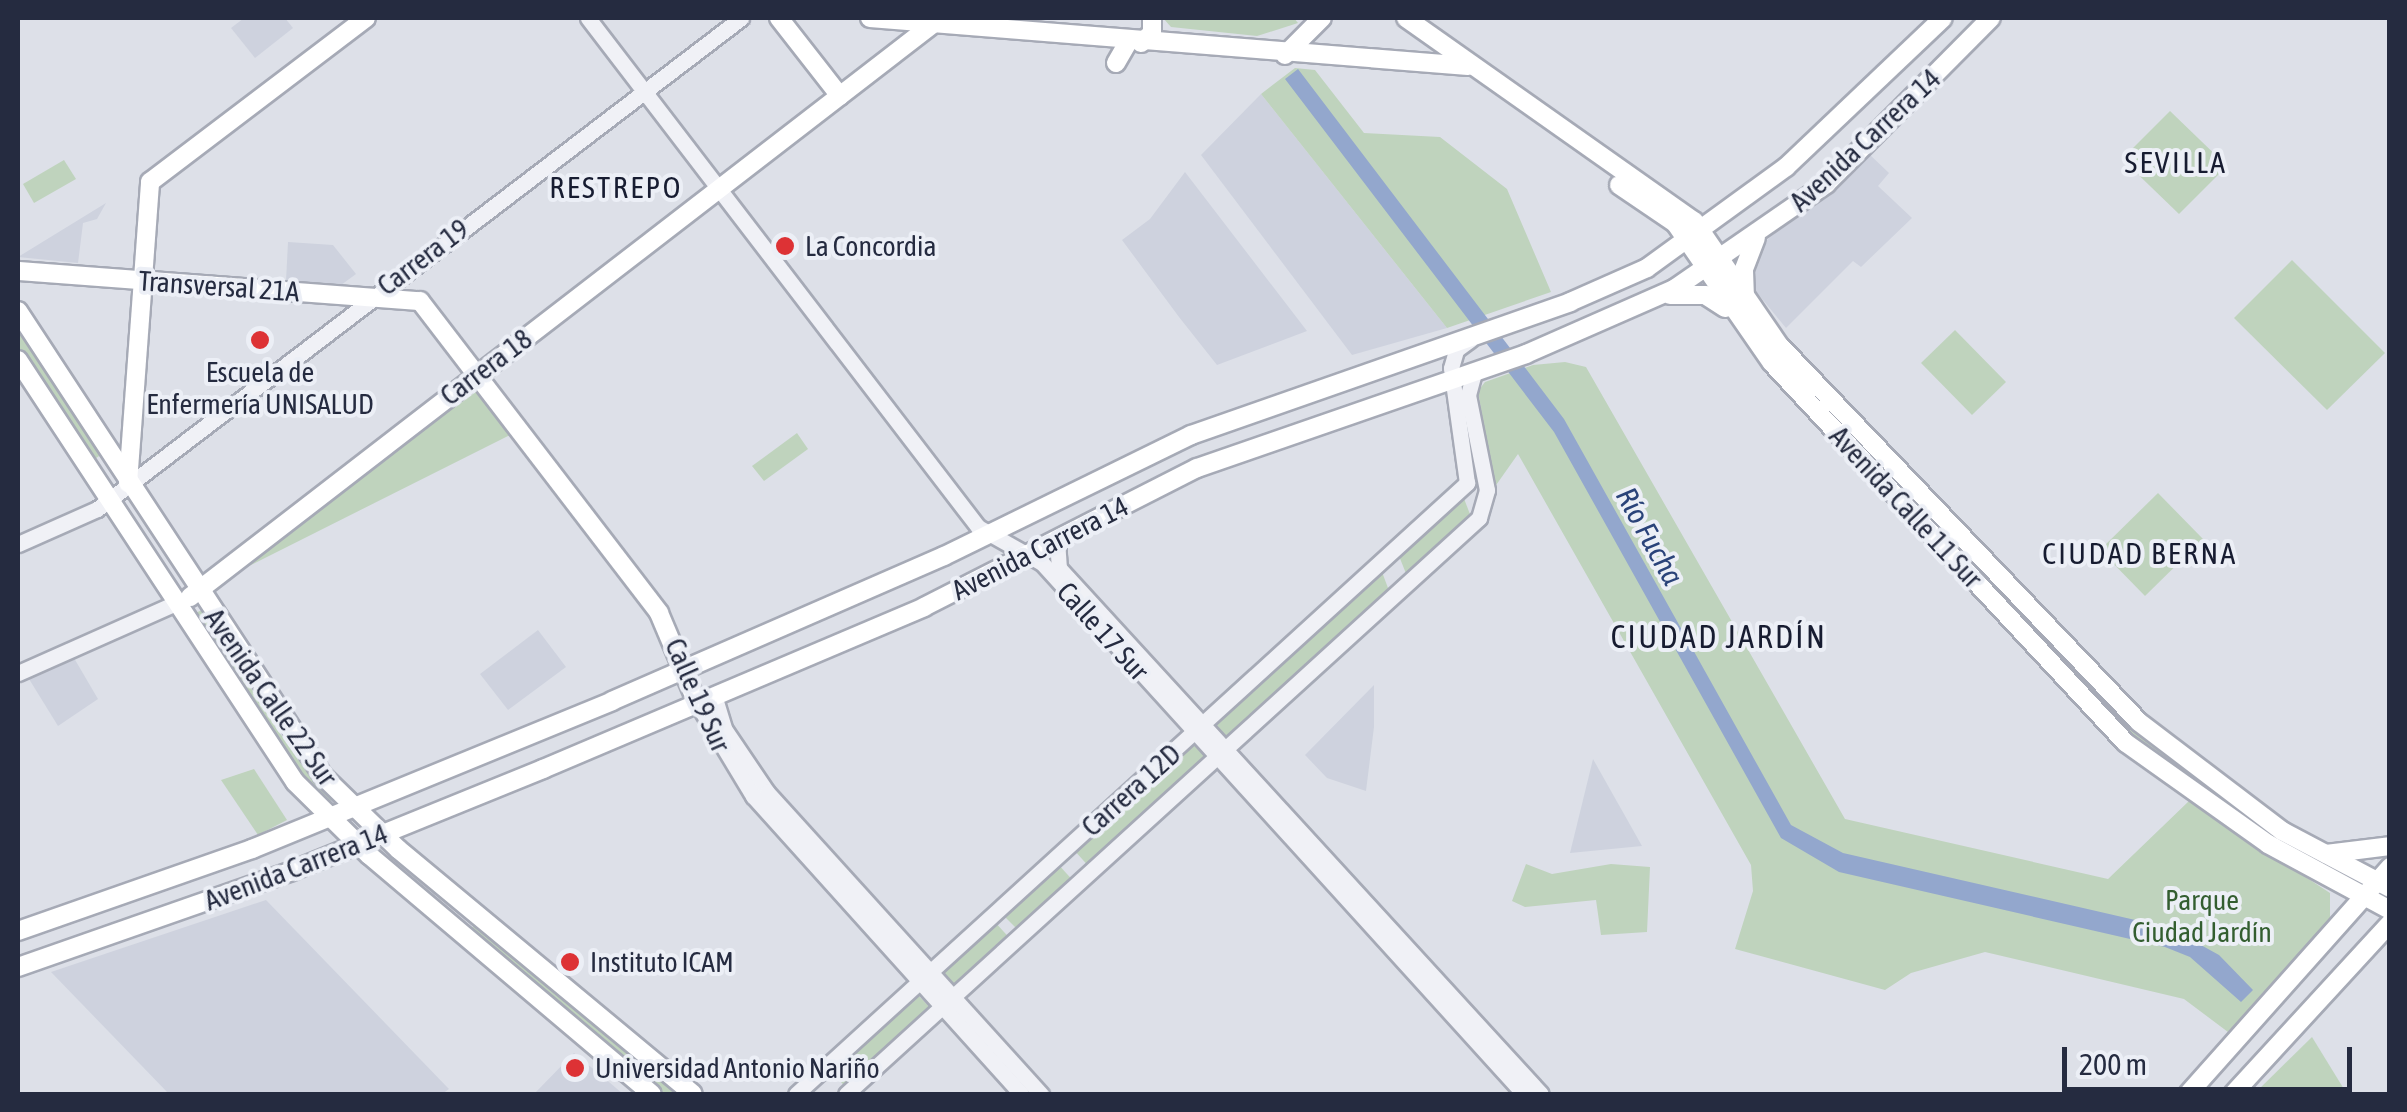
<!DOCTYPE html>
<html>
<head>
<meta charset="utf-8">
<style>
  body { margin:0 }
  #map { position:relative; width:2407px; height:1112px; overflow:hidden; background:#dde0e8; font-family:"Asap Condensed",sans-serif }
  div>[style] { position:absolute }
  .built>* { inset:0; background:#ced2de }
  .green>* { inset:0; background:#bfd3bd }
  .water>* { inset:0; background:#93a7cd }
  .roads { filter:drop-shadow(2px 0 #a6aab6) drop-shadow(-2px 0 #a6aab6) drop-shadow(0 2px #a6aab6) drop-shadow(0 -2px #a6aab6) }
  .minor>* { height:15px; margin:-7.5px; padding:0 7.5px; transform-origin:7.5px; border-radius:7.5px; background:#f0f1f6 }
  .major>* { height:18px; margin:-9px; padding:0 9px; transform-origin:9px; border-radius:9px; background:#fff }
  .dots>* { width:28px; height:28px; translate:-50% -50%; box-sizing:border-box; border:5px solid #eceff6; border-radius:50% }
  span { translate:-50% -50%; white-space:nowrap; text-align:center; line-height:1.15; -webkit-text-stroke:8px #eceff6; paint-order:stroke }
  .street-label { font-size:28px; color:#252b40 }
  .poi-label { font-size:28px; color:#252b40 }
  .left { translate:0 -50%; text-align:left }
  .park-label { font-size:28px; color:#335e30 }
  .neighbourhood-label { font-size:30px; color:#171c31; letter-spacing:2.5px }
  .water-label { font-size:30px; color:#2a4379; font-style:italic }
  .quarter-label { font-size:32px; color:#171c31; letter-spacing:2.5px }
  .frame { position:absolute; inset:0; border:20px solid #252b40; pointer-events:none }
  .scale { position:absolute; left:2062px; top:1047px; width:290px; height:45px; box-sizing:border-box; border:5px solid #252b40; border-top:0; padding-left:12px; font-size:30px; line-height:35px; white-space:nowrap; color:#252b40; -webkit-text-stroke:8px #eceff6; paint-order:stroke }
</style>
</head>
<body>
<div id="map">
  <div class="built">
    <i style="clip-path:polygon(244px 18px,285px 18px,293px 28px,255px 58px,231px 28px)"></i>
    <i style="clip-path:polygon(1261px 94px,1447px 328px,1352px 355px,1201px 155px)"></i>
    <i style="clip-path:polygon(1868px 153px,1889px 173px,1878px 186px,1912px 218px,1861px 267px,1853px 261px,1786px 328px,1754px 289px,1751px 271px,1760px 246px)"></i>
    <i style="clip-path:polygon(1185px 172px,1307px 331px,1217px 365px,1179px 317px,1122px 240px,1150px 219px)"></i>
    <i style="clip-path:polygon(106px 203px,97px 219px,83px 223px,78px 263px,18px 257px)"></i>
    <i style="clip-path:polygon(288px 242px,333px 245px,356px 274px,341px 285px,286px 281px)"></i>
    <i style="clip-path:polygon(538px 630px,566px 667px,508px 710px,480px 674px)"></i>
    <i style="clip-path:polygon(74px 658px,98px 699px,58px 726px,29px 679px)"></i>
    <i style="clip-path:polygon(1374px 685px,1374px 727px,1366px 791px,1327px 778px,1305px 755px)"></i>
    <i style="clip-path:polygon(1593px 759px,1642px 846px,1570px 853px)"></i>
    <i style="clip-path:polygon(266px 900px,449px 1089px,442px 1094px,169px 1094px,51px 972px)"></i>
    <i style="clip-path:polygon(574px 1053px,609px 1082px,623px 1094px,534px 1094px)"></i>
  </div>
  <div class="green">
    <i style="clip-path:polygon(1163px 18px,1294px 18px,1298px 23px,1257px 36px,1171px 27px)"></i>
    <i style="clip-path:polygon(1295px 68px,1315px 70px,1364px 133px,1440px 137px,1507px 189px,1551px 292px,1447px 328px,1261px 94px)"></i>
    <i style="clip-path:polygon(2170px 111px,2227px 166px,2179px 214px,2122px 159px)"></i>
    <i style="clip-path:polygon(64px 160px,76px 179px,34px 203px,23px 184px)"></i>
    <i style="clip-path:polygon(2292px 260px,2385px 353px,2327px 410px,2234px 318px)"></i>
    <i style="clip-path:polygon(18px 324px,102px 454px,92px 461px,18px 346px)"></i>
    <i style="clip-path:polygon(1955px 330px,2006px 382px,1972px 415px,1921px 363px)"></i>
    <i style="clip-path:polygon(1565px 362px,1586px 367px,1845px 819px,2108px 879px,2189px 801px,2330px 893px,2330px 920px,2228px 1032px,2184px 999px,1985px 952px,1911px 973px,1885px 990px,1735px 949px,1753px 891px,1751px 865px,1518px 454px,1494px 488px,1478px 391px,1485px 382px,1533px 365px)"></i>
    <i style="clip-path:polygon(476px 386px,512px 434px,219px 581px)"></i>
    <i style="clip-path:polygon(797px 433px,808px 449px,764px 481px,752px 466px)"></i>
    <i style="clip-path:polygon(2158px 493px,2203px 539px,2145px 596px,2100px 550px)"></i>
    <i style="clip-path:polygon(1463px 496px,1473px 522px,1409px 581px,1399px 556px)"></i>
    <i style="clip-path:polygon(1979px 566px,2159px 747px,2352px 875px,2349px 880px,2303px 859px,2151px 758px,1971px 573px)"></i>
    <i style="clip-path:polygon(1382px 572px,1391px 596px,1227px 742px,1215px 726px)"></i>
    <i style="clip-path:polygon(202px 610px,278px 731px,333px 799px,327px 803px,277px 743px,191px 615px)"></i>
    <i style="clip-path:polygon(1194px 744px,1211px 763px,1091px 869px,1074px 850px)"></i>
    <i style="clip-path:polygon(254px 769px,287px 820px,258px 835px,221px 780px)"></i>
    <i style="clip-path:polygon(1057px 863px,1077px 885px,1023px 935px,1002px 914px)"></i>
    <i style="clip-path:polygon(1526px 864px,1552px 874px,1611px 864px,1650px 867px,1647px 932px,1601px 935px,1596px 900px,1525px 907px,1512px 901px)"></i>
    <i style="clip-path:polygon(994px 921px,1014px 943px,959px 994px,939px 972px)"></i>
    <i style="clip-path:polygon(476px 923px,679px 1094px,663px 1094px,469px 931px)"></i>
    <i style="clip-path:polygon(918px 995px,934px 1012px,849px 1091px,833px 1073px)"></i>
    <i style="clip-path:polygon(2312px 1037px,2347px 1094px,2254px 1094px)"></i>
  </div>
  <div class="water">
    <i style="clip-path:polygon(1298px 69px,1564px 419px,1791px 825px,1843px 853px,2170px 928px,2219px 955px,2253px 990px,2241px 1002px,2190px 957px,2165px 947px,1839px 872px,1781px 838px,1554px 432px,1285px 79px)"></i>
  </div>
  <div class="roads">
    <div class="minor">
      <i style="left:588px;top:18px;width:641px;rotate:52.54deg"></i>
      <i style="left:978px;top:527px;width:73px;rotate:29.4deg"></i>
      <i style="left:1042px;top:563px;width:717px;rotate:47.77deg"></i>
      <i style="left:1057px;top:540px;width:28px;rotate:86deg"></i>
      <i style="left:1059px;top:568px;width:713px;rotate:47.5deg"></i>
      <i style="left:18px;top:544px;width:86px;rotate:-23.9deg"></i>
      <i style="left:97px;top:509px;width:810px;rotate:-37.32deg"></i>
      <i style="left:18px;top:673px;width:171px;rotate:-23.9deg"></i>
      <i style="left:714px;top:695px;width:37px;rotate:73deg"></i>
      <i style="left:725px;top:730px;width:75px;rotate:55.9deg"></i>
      <i style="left:767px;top:792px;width:408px;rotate:47.8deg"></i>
      <i style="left:697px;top:703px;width:109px;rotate:58.9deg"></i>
      <i style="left:753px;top:796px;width:401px;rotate:48deg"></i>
      <i style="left:796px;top:1094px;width:908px;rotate:-42.32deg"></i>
      <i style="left:1467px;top:483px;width:116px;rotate:-97.9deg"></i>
      <i style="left:1451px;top:368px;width:19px;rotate:-74deg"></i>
      <i style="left:1456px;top:350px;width:17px;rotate:-36deg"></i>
      <i style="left:846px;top:1094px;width:856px;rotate:-42.3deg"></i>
      <i style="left:1479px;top:518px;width:29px;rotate:-74deg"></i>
      <i style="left:1487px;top:490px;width:97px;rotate:-101.3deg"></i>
      <i style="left:1468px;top:395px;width:24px;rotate:-75deg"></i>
    </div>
    <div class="major">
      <i style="left:779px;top:18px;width:99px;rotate:52deg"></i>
      <i style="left:870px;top:18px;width:600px;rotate:4.59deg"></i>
      <i style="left:1406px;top:18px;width:352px;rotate:35.2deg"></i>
      <i style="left:1694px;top:221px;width:150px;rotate:55.6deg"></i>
      <i style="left:1779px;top:345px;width:521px;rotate:46.32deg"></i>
      <i style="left:2139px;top:722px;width:180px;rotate:37.3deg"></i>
      <i style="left:2282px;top:831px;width:122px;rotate:27.8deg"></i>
      <i style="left:1141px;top:43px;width:15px;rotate:-42deg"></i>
      <i style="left:1152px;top:33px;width:15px;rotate:-90deg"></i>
      <i style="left:1285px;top:55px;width:52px;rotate:-45deg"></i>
      <i style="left:1116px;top:63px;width:24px;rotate:-60deg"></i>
      <i style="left:1619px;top:185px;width:68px;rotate:34.2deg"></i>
      <i style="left:1675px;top:223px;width:170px;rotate:55.3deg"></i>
      <i style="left:1772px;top:363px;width:519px;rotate:47.03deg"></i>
      <i style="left:2126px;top:743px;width:174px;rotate:35.4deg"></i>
      <i style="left:2268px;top:844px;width:139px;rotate:28.4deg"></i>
      <i style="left:18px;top:271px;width:403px;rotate:4.3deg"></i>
      <i style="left:420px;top:301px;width:393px;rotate:52.5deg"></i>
      <i style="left:659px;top:613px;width:98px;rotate:67.1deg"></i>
      <i style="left:1670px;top:295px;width:35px"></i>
      <i style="left:1705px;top:295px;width:24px;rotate:33deg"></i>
      <i style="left:1745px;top:299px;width:30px;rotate:-92deg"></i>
      <i style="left:1744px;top:269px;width:33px;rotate:-69deg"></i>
      <i style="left:18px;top:311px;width:556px;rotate:56.74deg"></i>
      <i style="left:323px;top:776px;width:105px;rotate:44.2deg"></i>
      <i style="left:398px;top:849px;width:383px;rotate:39.7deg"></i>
      <i style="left:18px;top:360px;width:505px;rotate:56.72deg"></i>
      <i style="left:295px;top:782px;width:104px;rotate:44.6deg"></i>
      <i style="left:369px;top:855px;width:370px;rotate:40.2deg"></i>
      <i style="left:128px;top:483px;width:302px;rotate:-85.8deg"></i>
      <i style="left:150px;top:182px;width:271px;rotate:-37.2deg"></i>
      <i style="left:190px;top:597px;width:938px;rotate:-37.64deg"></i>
      <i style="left:2326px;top:854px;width:64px;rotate:-7.1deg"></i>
      <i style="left:18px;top:931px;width:248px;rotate:-19.3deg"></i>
      <i style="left:252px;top:849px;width:389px;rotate:-22.3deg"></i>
      <i style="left:612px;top:701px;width:362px;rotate:-23.6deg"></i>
      <i style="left:944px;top:556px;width:275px;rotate:-26.1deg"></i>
      <i style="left:1191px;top:435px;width:402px;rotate:-19.3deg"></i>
      <i style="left:1570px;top:302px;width:84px;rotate:-23.8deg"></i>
      <i style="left:1647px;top:268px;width:172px;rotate:-36deg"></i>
      <i style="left:1786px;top:167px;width:216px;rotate:-43.5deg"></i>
      <i style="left:18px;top:967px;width:290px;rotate:-19.3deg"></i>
      <i style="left:292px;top:871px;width:271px;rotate:-22.1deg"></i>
      <i style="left:543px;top:769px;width:414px;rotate:-23deg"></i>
      <i style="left:924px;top:607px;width:306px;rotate:-27deg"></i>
      <i style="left:1197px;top:468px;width:348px;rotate:-19.1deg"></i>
      <i style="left:1526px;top:354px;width:162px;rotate:-23.7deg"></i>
      <i style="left:1674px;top:289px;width:185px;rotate:-34.6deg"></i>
      <i style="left:1826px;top:184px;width:234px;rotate:-45.2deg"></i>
      <i style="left:2188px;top:1094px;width:304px;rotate:-48.3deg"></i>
      <i style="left:2233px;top:1094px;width:232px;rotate:-47.4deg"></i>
    </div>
  </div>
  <div class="dots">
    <i style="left:785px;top:246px;background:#dd3235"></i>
    <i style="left:260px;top:340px;background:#dd3235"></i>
    <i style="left:570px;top:962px;background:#dd3235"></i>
    <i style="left:575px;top:1068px;background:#dd3235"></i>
  </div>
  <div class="street-label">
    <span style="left:1865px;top:140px;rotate:-43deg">Avenida Carrera 14</span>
    <span style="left:423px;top:257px;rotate:-37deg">Carrera 19</span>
    <span style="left:219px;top:286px;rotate:4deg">Transversal 21A</span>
    <span style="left:486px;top:367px;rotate:-37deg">Carrera 18</span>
    <span style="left:1906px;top:507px;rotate:47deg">Avenida Calle 11 Sur</span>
    <span style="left:1040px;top:548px;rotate:-27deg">Avenida Carrera 14</span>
    <span style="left:1103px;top:631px;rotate:48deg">Calle 17 Sur</span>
    <span style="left:698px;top:695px;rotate:66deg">Calle 19 Sur</span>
    <span style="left:271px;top:697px;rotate:55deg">Avenida Calle 22 Sur</span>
    <span style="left:1131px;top:790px;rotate:-42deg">Carrera 12D</span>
    <span style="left:296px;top:867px;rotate:-21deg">Avenida Carrera 14</span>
  </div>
  <div class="poi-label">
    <span class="left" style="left:805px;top:246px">La Concordia</span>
    <span style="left:260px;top:388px">Escuela de<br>Enfermería UNISALUD</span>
    <span class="left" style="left:590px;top:962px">Instituto ICAM</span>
    <span class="left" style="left:595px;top:1068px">Universidad Antonio Nariño</span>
  </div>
  <div class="park-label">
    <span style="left:2202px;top:916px">Parque<br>Ciudad Jardín</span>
  </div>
  <div class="neighbourhood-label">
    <span style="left:2176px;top:162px">SEVILLA</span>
    <span style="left:616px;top:187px">RESTREPO</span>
    <span style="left:2140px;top:553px">CIUDAD BERNA</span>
  </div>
  <div class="water-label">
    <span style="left:1650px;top:536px;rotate:61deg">Río Fucha</span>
  </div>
  <div class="quarter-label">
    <span style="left:1719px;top:637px">CIUDAD JARDÍN</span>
  </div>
  <div class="frame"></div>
  <div class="scale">200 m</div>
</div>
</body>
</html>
